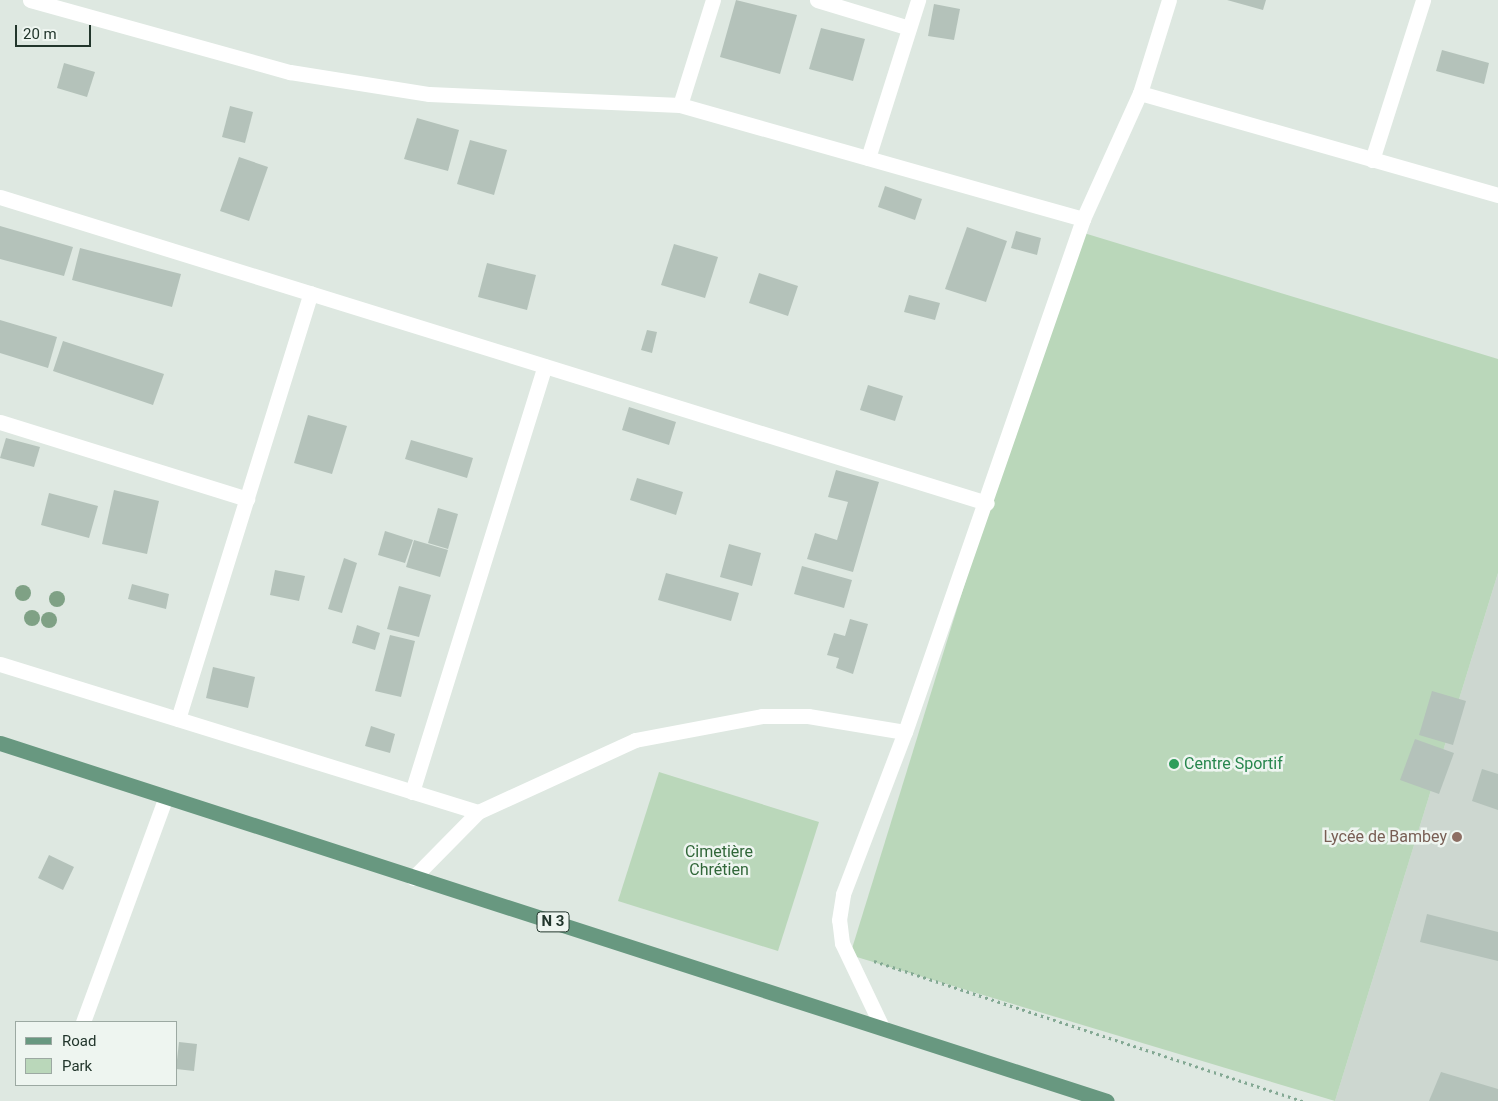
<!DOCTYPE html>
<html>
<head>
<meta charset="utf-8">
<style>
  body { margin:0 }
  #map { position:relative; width:1498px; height:1101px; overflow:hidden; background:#dee8e1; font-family:Roboto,sans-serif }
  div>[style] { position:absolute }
  .built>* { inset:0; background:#cdd7d0 }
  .green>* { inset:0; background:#bad7ba }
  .building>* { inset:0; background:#b4c2ba }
  .path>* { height:3px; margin-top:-1.5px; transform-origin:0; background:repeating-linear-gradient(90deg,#83a893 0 2.5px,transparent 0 6.5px) }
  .minor>* { height:15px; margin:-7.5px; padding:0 7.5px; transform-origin:7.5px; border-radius:7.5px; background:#fff }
  .primary>* { height:15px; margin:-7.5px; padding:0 7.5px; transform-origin:7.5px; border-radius:7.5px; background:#689880 }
  .trees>* { width:16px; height:16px; margin:-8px; border-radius:50%; background:#7fa185 }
  .dots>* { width:14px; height:14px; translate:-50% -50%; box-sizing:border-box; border:2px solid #eef5f0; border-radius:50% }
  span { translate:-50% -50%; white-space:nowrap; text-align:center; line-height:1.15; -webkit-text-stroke:5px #eef5f0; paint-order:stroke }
  .shield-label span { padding:1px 4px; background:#eef5f0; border:1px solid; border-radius:4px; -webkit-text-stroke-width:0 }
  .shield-label { font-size:15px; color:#22362c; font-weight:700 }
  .leisure-label { font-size:16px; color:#27864d }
  .left { translate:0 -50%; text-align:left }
  .education-label { font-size:16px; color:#785e54 }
  .right { translate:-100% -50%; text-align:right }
  .park-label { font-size:16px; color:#316739 }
  .legend { position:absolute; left:15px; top:1021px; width:162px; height:65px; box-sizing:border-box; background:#eef5f0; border:1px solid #9ca9a2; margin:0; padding:6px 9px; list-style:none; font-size:15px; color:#22362c }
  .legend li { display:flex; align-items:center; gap:10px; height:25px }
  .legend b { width:25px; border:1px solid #9ca9a2 }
  .scale { position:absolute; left:15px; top:25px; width:76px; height:22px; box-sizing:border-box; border:2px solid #22362c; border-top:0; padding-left:6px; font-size:15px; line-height:18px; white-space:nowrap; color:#22362c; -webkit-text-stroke:4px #eef5f0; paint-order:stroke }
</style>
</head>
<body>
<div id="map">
  <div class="built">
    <i style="clip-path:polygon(1498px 573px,1498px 1101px,1335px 1101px)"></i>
  </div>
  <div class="green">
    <i style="clip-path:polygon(1074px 230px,1498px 359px,1498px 573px,1335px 1101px,850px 955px)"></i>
    <i style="clip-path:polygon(659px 772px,819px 822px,778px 951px,618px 901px)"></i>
  </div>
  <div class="building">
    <i style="clip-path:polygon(736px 0,797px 15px,780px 74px,720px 57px)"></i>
    <i style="clip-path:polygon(1227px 0,1266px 0,1263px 10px)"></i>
    <i style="clip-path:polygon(934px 4px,960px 9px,954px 40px,928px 36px)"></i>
    <i style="clip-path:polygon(821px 28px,865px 39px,853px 81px,809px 69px)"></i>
    <i style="clip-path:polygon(1442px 50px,1489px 63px,1484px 84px,1436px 71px)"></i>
    <i style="clip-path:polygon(64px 63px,95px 72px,87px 97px,57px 88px)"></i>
    <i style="clip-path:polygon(230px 106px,253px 112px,245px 143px,222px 137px)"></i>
    <i style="clip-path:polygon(417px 118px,459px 130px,448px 171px,404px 159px)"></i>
    <i style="clip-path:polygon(470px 140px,507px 150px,494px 195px,457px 184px)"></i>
    <i style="clip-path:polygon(239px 157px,268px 167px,249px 221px,220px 211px)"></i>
    <i style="clip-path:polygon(885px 186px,922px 199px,915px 220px,878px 207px)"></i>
    <i style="clip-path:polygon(0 226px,73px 247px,64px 276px,0 259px)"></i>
    <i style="clip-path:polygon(967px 227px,1007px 241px,986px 302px,945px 289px)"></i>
    <i style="clip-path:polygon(1016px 231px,1041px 238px,1037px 255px,1011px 248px)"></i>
    <i style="clip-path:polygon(674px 244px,718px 257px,705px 298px,661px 285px)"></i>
    <i style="clip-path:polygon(80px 248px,181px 274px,172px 307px,72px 280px)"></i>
    <i style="clip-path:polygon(487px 263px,536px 275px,527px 310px,478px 297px)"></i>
    <i style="clip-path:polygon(759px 273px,798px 286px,788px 316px,749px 303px)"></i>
    <i style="clip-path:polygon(909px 295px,940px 303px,935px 320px,904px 312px)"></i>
    <i style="clip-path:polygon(0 320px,57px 337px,48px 368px,0 353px)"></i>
    <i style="clip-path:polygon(647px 330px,657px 332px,652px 353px,641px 350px)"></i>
    <i style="clip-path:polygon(63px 341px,164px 374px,153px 405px,53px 371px)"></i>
    <i style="clip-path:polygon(868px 385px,903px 396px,895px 421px,860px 410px)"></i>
    <i style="clip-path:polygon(629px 407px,676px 422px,669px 445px,622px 430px)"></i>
    <i style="clip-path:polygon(308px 415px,347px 426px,332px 474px,294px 463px)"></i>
    <i style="clip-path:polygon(6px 438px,40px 447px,34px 467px,0 458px)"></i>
    <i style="clip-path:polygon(411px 440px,473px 458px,467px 478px,405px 459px)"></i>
    <i style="clip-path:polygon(836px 470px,879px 482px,853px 572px,807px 559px,815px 533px,837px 540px,848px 502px,828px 497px)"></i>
    <i style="clip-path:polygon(637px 478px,683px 492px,676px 515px,630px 500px)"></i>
    <i style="clip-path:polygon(114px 490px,159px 501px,147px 554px,102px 544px)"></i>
    <i style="clip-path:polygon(49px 493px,98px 506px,89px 538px,41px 525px)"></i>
    <i style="clip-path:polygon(438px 508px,458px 514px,448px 549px,428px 543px)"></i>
    <i style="clip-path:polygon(385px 531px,413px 540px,405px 563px,378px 555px)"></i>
    <i style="clip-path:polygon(414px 540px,448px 550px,440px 577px,406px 567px)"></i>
    <i style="clip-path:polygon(729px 544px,761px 553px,752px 586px,720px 577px)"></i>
    <i style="clip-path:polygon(344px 558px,357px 563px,342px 613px,328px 609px)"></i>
    <i style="clip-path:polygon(802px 566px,852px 580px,844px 608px,794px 594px)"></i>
    <i style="clip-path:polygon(275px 570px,305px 576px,299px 601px,270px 595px)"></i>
    <i style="clip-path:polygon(666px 573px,739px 593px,731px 621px,658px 600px)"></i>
    <i style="clip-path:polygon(132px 584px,169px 594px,166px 609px,128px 599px)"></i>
    <i style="clip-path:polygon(399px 586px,431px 595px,419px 637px,387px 629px)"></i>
    <i style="clip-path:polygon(850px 619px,868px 624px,853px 674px,836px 668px,839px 658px,827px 655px,834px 633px,845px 636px)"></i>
    <i style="clip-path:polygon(357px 625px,380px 633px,375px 650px,352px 643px)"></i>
    <i style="clip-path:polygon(390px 635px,415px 641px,401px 697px,375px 691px)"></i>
    <i style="clip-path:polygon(213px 667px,255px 677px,248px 708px,206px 698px)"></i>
    <i style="clip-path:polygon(1432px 691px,1466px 701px,1453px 745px,1419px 735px)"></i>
    <i style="clip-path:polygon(371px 726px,395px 734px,390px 753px,365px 746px)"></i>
    <i style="clip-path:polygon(1415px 739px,1454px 753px,1439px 794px,1400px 780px)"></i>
    <i style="clip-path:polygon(1482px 769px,1498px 774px,1498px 810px,1472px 801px)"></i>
    <i style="clip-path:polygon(49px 855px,74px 867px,63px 890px,38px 878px)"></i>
    <i style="clip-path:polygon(1427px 914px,1498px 932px,1498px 961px,1420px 942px)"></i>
    <i style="clip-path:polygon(179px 1042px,197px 1044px,194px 1071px,176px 1069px)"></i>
    <i style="clip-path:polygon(1441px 1072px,1498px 1089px,1498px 1101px,1429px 1101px)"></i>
  </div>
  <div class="path">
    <i style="left:874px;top:961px;width:451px;rotate:18.1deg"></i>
  </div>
  <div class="minor">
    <i style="left:30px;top:0;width:270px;rotate:15.5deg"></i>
    <i style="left:290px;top:72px;width:141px;rotate:9deg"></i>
    <i style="left:429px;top:94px;width:251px;rotate:2.5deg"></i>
    <i style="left:680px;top:105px;width:419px;rotate:15.8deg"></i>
    <i style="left:817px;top:0;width:96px;rotate:16.9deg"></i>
    <i style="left:1140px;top:93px;width:372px;rotate:15.9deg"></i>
    <i style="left:680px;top:105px;width:110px;rotate:-72.6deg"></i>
    <i style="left:868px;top:158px;width:166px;rotate:-72.4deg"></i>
    <i style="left:1372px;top:160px;width:168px;rotate:-72.3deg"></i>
    <i style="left:0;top:197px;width:1033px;rotate:17.23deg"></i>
    <i style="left:0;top:422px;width:259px;rotate:17.3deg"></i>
    <i style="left:0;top:664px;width:500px;rotate:17.2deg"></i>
    <i style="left:178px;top:719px;width:446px;rotate:-72.7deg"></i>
    <i style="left:412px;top:792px;width:446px;rotate:-72.7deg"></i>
    <i style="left:413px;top:878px;width:93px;rotate:-45.4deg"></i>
    <i style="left:478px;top:812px;width:173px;rotate:-24.6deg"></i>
    <i style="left:635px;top:740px;width:129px;rotate:-10.7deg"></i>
    <i style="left:762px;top:716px;width:46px"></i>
    <i style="left:808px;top:716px;width:98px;rotate:9.4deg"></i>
    <i style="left:83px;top:1022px;width:240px;rotate:-69.8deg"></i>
    <i style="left:882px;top:1027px;width:93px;rotate:-115.5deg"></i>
    <i style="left:842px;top:943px;width:23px;rotate:-97deg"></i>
    <i style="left:839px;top:920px;width:26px;rotate:-81deg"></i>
    <i style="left:843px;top:894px;width:173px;rotate:-69.1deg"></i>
    <i style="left:905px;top:732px;width:543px;rotate:-70.86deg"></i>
    <i style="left:1083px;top:219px;width:138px;rotate:-65.7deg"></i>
    <i style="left:1140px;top:93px;width:97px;rotate:-72.7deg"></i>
  </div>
  <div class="primary">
    <i style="left:0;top:743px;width:1163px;rotate:17.92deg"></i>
  </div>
  <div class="trees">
    <i style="left:23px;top:593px"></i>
    <i style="left:57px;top:599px"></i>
    <i style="left:32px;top:618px"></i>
    <i style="left:49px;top:620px"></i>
  </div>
  <div class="dots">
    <i style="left:1174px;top:764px;background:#2e9e5b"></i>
    <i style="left:1457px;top:837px;background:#8d6e63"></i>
  </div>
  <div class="shield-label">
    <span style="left:553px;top:922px">N 3</span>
  </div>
  <div class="leisure-label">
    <span class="left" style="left:1184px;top:764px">Centre Sportif</span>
  </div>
  <div class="education-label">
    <span class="right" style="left:1447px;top:837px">Lycée de Bambey</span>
  </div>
  <div class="park-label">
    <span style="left:719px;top:861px">Cimetière<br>Chrétien</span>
  </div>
  <ul class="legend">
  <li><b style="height:6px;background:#689880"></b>Road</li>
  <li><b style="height:14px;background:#bad7ba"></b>Park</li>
  </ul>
  <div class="scale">20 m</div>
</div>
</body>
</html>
